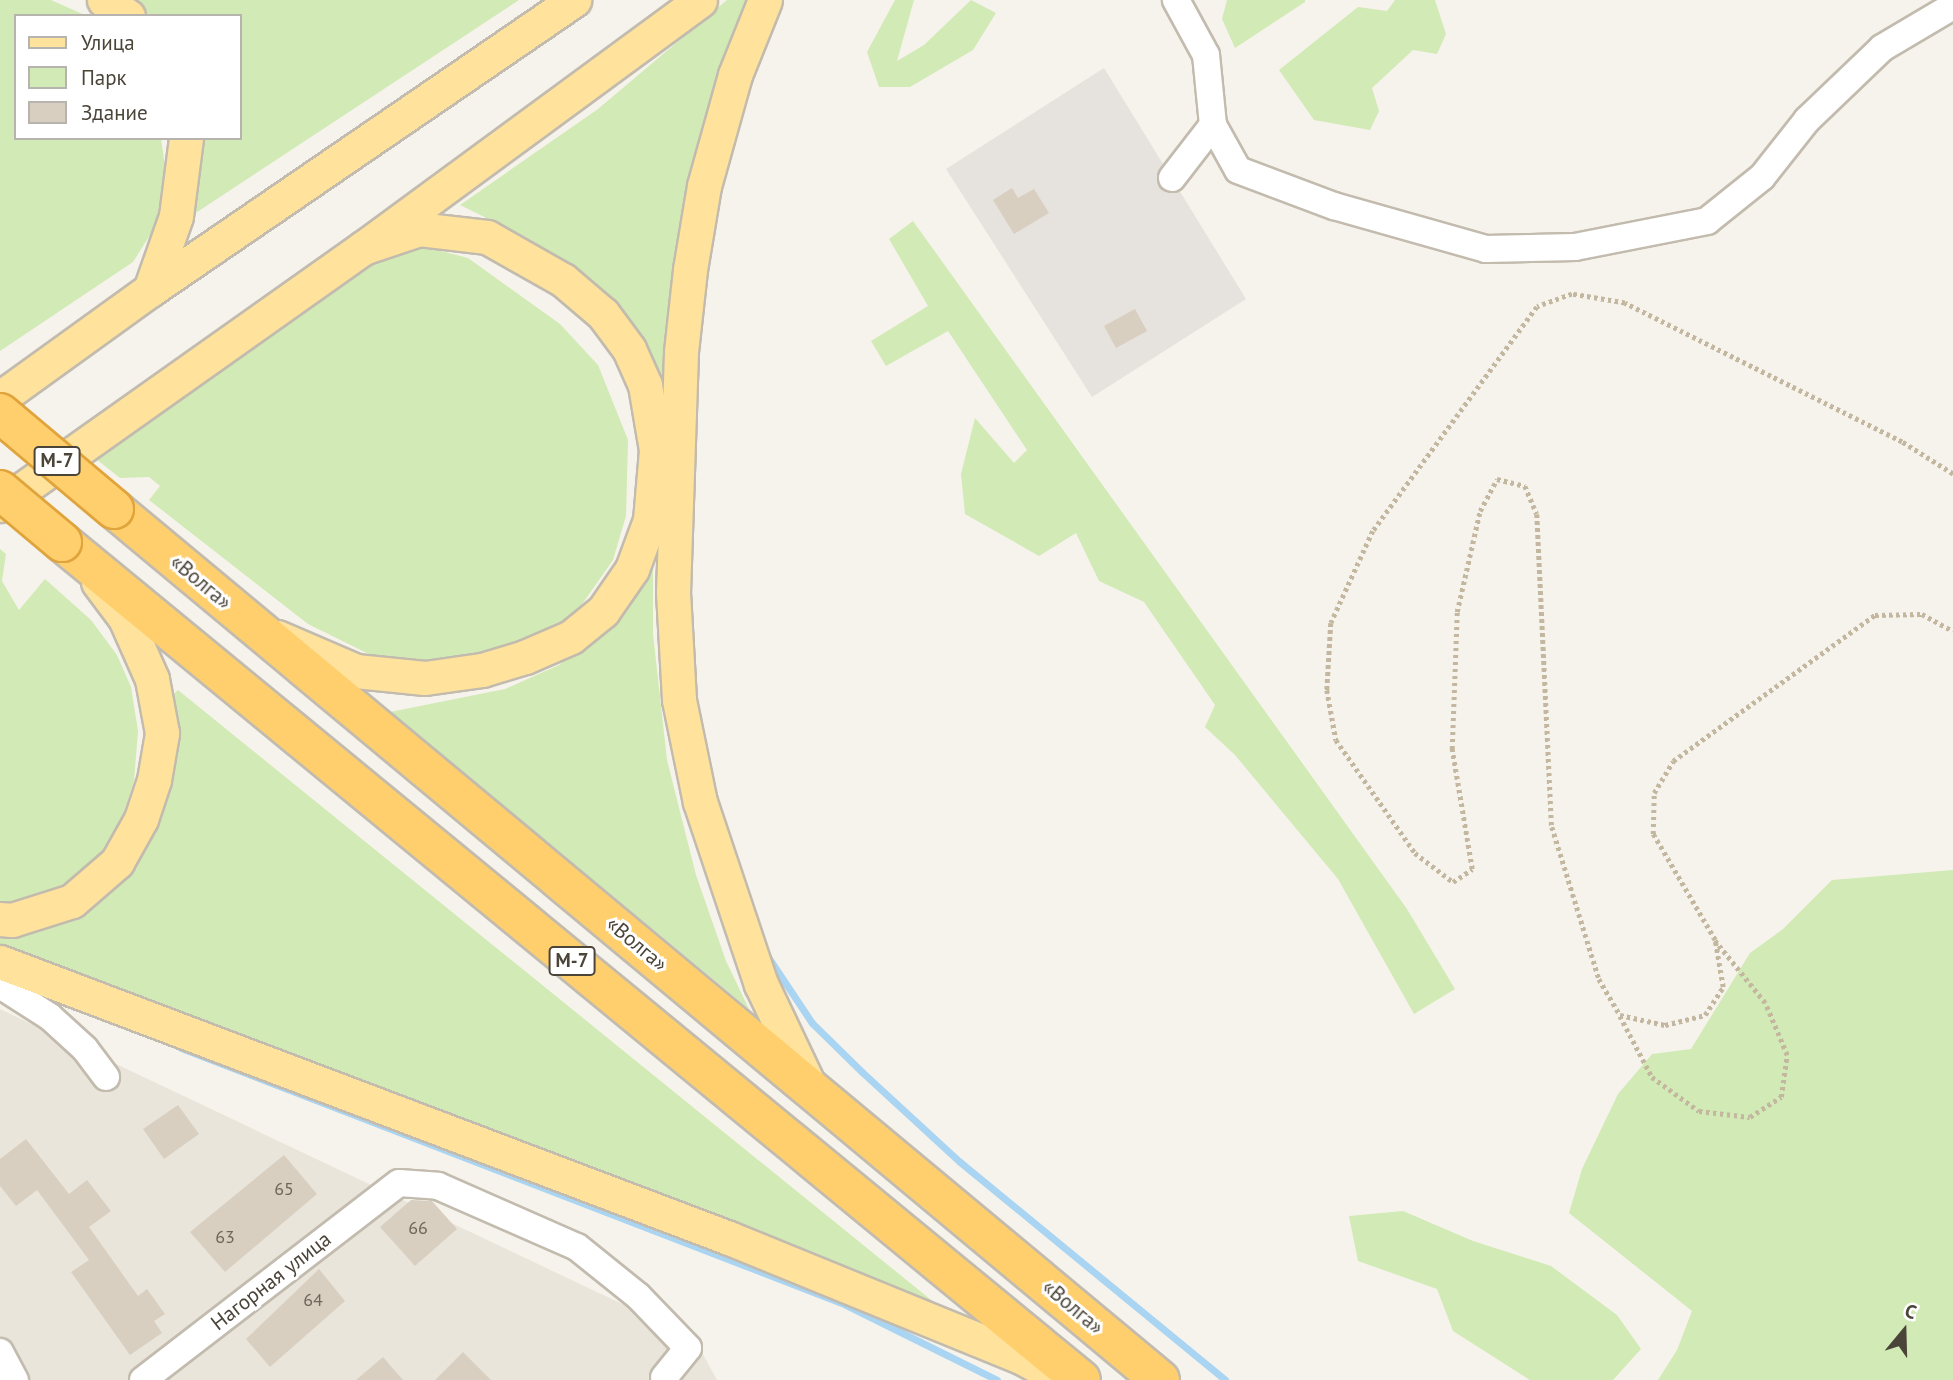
<!DOCTYPE html>
<html>
<head>
<meta charset="utf-8">
<style>
  body { margin:0 }
  #map { position:relative; width:1953px; height:1380px; overflow:hidden; background:#f6f3ec; font-family:"PT Sans",sans-serif }
  div>[style] { position:absolute }
  .residential>* { inset:0; background:#eae5da }
  .industrial>* { inset:0; background:#e6e2dd }
  .green>* { inset:0; background:#d2eab5 }
  .stream>* { height:7px; margin:-3.5px; padding:0 3.5px; transform-origin:3.5px; border-radius:3.5px; background:#a9d4f2 }
  .building>* { inset:0; background:#d8cfc1 }
  .path>* { height:4.5px; margin-top:-2.25px; transform-origin:0; background:repeating-linear-gradient(90deg,#c4b79f 0 3.5px,transparent 0 7px) }
  .roads { filter:drop-shadow(2px 0 #c2bbae) drop-shadow(-2px 0 #c2bbae) drop-shadow(0 2px #c2bbae) drop-shadow(0 -2px #c2bbae) }
  .minor>* { height:26px; margin:-13px; padding:0 13px; transform-origin:13px; border-radius:13px; background:#fff }
  .major>* { height:33px; margin:-16.5px; padding:0 16.5px; transform-origin:16.5px; border-radius:16.5px; background:#ffe39c }
  .highway>* { height:38px; margin:-19px; padding:0 19px; transform-origin:19px; border-radius:19px; background:#ffcf6e }
  .bridges { filter:drop-shadow(2px 0 #e0a43c) drop-shadow(-2px 0 #e0a43c) drop-shadow(0 2px #e0a43c) drop-shadow(0 -2px #e0a43c) }
  .highway-bridge>* { height:38px; margin:-19px; padding:0 19px; transform-origin:19px; border-radius:19px; background:#ffcf6e }
  span { translate:-50% -50%; white-space:nowrap; text-align:center; line-height:1.15; -webkit-text-stroke:6px #fff; paint-order:stroke }
  .number-label { font-size:18px; color:#6e675b }
  .number-label span { -webkit-text-stroke-width:0 }
  .shield-label span { padding:2px 5px; background:#fff; border:2px solid; border-radius:5px; -webkit-text-stroke-width:0 }
  .shield-label { font-size:19px; color:#4b4439; font-weight:700 }
  .street-label { font-size:21px; color:#4b4439 }
  .legend { position:absolute; left:14px; top:14px; width:228px; height:126px; box-sizing:border-box; background:#fff; border:2px solid #b7b4b0; margin:0; padding:9px 12px; list-style:none; font-size:21px; color:#4b4439 }
  .legend li { display:flex; align-items:center; gap:14px; height:35px }
  .legend b { width:35px; border:2px solid #b7b4b0 }
  .north { position:absolute; left:1869px; top:1296px; width:70px; height:70px; -webkit-text-stroke:5px #fff; paint-order:stroke; rotate:19deg; font-size:19px; font-weight:700; line-height:28px; text-align:center; color:#4b4439 }
  .north::after { content:''; display:block; margin:auto; width:24px; height:32px; background:#4b4439; clip-path:polygon(50% 0,100% 100%,50% 72%,0 100%) }
</style>
</head>
<body>
<div id="map">
  <div class="residential">
    <i style="clip-path:polygon(0 1009px,694px 1338px,717px 1380px,0 1380px)"></i>
  </div>
  <div class="industrial">
    <i style="clip-path:polygon(1104px 68px,1246px 299px,1092px 397px,946px 169px)"></i>
  </div>
  <div class="green">
    <i style="clip-path:polygon(0 0,51px 0,87px 16px,16px 16px,16px 138px,161px 138px,166px 174px,155px 227px,133px 262px,0 351px)"></i>
    <i style="clip-path:polygon(135px 0,519px 0,188px 218px,197px 138px,240px 138px,240px 16px,150px 16px)"></i>
    <i style="clip-path:polygon(727px 0,758px 0,731px 48px,701px 129px,673px 272px,664px 418px,623px 318px,584px 274px,525px 237px,460px 205px,598px 109px)"></i>
    <i style="clip-path:polygon(895px 0,914px 0,897px 61px,924px 45px,971px 0,996px 13px,973px 50px,910px 87px,879px 87px,867px 52px)"></i>
    <i style="clip-path:polygon(1227px 0,1305px 0,1305px 2px,1235px 48px,1222px 19px)"></i>
    <i style="clip-path:polygon(1395px 0,1435px 0,1446px 34px,1437px 54px,1413px 50px,1372px 88px,1379px 111px,1370px 130px,1314px 120px,1279px 70px,1358px 7px,1387px 11px)"></i>
    <i style="clip-path:polygon(913px 221px,1407px 909px,1455px 989px,1414px 1014px,1338px 879px,1235px 755px,1205px 727px,1215px 705px,1144px 602px,1099px 581px,1076px 533px,1039px 556px,965px 514px,961px 474px,975px 418px,1014px 463px,1027px 450px,948px 331px,886px 366px,871px 341px,928px 306px,889px 239px)"></i>
    <i style="clip-path:polygon(406px 248px,433px 249px,468px 258px,560px 324px,598px 365px,628px 440px,626px 516px,613px 560px,576px 613px,528px 646px,445px 665px,387px 663px,308px 624px,149px 500px,160px 486px,149px 477px,120px 478px,96px 459px,368px 264px)"></i>
    <i style="clip-path:polygon(0 549px,6px 554px,2px 581px,19px 610px,45px 579px,91px 620px,117px 655px,131px 687px,138px 731px,134px 781px,121px 821px,96px 865px,55px 896px,0 907px)"></i>
    <i style="clip-path:polygon(653px 557px,653px 634px,667px 760px,696px 875px,726px 961px,749px 1009px,390px 712px,505px 689px,559px 665px,606px 627px)"></i>
    <i style="clip-path:polygon(178px 690px,941px 1308px,0 946px,0 933px,122px 875px,170px 697px)"></i>
    <i style="clip-path:polygon(1953px 870px,1953px 1380px,1658px 1380px,1677px 1350px,1692px 1311px,1569px 1213px,1582px 1169px,1618px 1094px,1652px 1054px,1691px 1049px,1750px 953px,1783px 929px,1832px 880px)"></i>
    <i style="clip-path:polygon(1403px 1211px,1473px 1241px,1551px 1266px,1617px 1315px,1641px 1349px,1613px 1380px,1530px 1380px,1453px 1331px,1437px 1289px,1358px 1261px,1349px 1216px)"></i>
  </div>
  <div class="stream">
    <i style="left:768px;top:957px;width:79px;rotate:56.3deg"></i>
    <i style="left:812px;top:1023px;width:70px;rotate:44.4deg"></i>
    <i style="left:862px;top:1072px;width:133px;rotate:42.6deg"></i>
    <i style="left:960px;top:1162px;width:343px;rotate:39.4deg"></i>
    <i style="left:181px;top:1048px;width:708px;rotate:21.1deg"></i>
    <i style="left:842px;top:1303px;width:173px;rotate:26.4deg"></i>
  </div>
  <div class="building">
    <i style="clip-path:polygon(1012px 188px,1018px 198px,1034px 189px,1049px 213px,1014px 234px,993px 200px)"></i>
    <i style="clip-path:polygon(1135px 309px,1147px 331px,1116px 348px,1104px 326px)"></i>
    <i style="clip-path:polygon(178px 1105px,199px 1134px,164px 1159px,143px 1129px)"></i>
    <i style="clip-path:polygon(26px 1139px,69px 1194px,87px 1180px,111px 1211px,89px 1227px,138px 1296px,147px 1289px,165px 1314px,154px 1321px,162px 1333px,130px 1355px,71px 1272px,89px 1260px,37px 1190px,16px 1206px,0 1186px,0 1159px)"></i>
    <i style="clip-path:polygon(284px 1155px,317px 1194px,225px 1272px,190px 1232px)"></i>
    <i style="clip-path:polygon(411px 1200px,432px 1201px,457px 1229px,415px 1266px,380px 1227px)"></i>
    <i style="clip-path:polygon(319px 1269px,345px 1301px,270px 1367px,246px 1339px)"></i>
    <i style="clip-path:polygon(463px 1352px,491px 1380px,435px 1380px)"></i>
    <i style="clip-path:polygon(383px 1357px,403px 1380px,356px 1380px)"></i>
  </div>
  <div class="path">
    <i style="left:1953px;top:474px;width:60px;rotate:-147.9deg"></i>
    <i style="left:1902px;top:442px;width:310px;rotate:-153.4deg"></i>
    <i style="left:1625px;top:303px;width:54px;rotate:-170.4deg"></i>
    <i style="left:1572px;top:294px;width:37px;rotate:160deg"></i>
    <i style="left:1537px;top:307px;width:278px;rotate:126.2deg"></i>
    <i style="left:1373px;top:531px;width:101px;rotate:114.5deg"></i>
    <i style="left:1331px;top:623px;width:67px;rotate:93.4deg"></i>
    <i style="left:1327px;top:690px;width:51px;rotate:79.8deg"></i>
    <i style="left:1336px;top:740px;width:138px;rotate:55deg"></i>
    <i style="left:1415px;top:853px;width:48px;rotate:37.3deg"></i>
    <i style="left:1453px;top:882px;width:23px;rotate:-34deg"></i>
    <i style="left:1472px;top:869px;width:122px;rotate:-99.5deg"></i>
    <i style="left:1452px;top:749px;width:137px;rotate:-87.9deg"></i>
    <i style="left:1457px;top:612px;width:104px;rotate:-77.2deg"></i>
    <i style="left:1480px;top:511px;width:36px;rotate:-62deg"></i>
    <i style="left:1497px;top:479px;width:29px;rotate:14deg"></i>
    <i style="left:1525px;top:486px;width:30px;rotate:67deg"></i>
    <i style="left:1537px;top:514px;width:313px;rotate:87.3deg"></i>
    <i style="left:1552px;top:827px;width:159px;rotate:72.8deg"></i>
    <i style="left:1599px;top:979px;width:42px;rotate:59.7deg"></i>
    <i style="left:1620px;top:1015px;width:46px;rotate:12.5deg"></i>
    <i style="left:1665px;top:1025px;width:41px;rotate:-14deg"></i>
    <i style="left:1705px;top:1015px;width:33px;rotate:-57deg"></i>
    <i style="left:1723px;top:987px;width:48px;rotate:-99.7deg"></i>
    <i style="left:1715px;top:940px;width:123px;rotate:-120.3deg"></i>
    <i style="left:1653px;top:834px;width:41px;rotate:-88.6deg"></i>
    <i style="left:1654px;top:793px;width:37px;rotate:-59deg"></i>
    <i style="left:1673px;top:761px;width:249px;rotate:-35.9deg"></i>
    <i style="left:1875px;top:615px;width:47px;rotate:-1.2deg"></i>
    <i style="left:1922px;top:614px;width:35px;rotate:29deg"></i>
    <i style="left:1620px;top:1016px;width:69px;rotate:62.3deg"></i>
    <i style="left:1652px;top:1077px;width:58px;rotate:35.9deg"></i>
    <i style="left:1699px;top:1111px;width:51px;rotate:6.7deg"></i>
    <i style="left:1750px;top:1117px;width:37px;rotate:-33deg"></i>
    <i style="left:1781px;top:1097px;width:42px;rotate:-81.9deg"></i>
    <i style="left:1787px;top:1055px;width:56px;rotate:-112.9deg"></i>
    <i style="left:1765px;top:1003px;width:80px;rotate:-128.9deg"></i>
  </div>
  <div class="roads">
    <div class="minor">
      <i style="left:1213px;top:125px;width:51px;rotate:60.9deg"></i>
      <i style="left:1238px;top:170px;width:103px;rotate:20.6deg"></i>
      <i style="left:1334px;top:206px;width:158px;rotate:15.8deg"></i>
      <i style="left:1486px;top:249px;width:89px;rotate:-1.3deg"></i>
      <i style="left:1575px;top:247px;width:135px;rotate:-11.1deg"></i>
      <i style="left:1707px;top:221px;width:70px;rotate:-38.7deg"></i>
      <i style="left:1762px;top:177px;width:73px;rotate:-51.7deg"></i>
      <i style="left:1807px;top:120px;width:104px;rotate:-43.8deg"></i>
      <i style="left:1882px;top:48px;width:82px;rotate:-30.6deg"></i>
      <i style="left:1172px;top:178px;width:67px;rotate:-52.3deg"></i>
      <i style="left:1213px;top:125px;width:70px;rotate:-95.7deg"></i>
      <i style="left:1206px;top:55px;width:63px;rotate:-118.6deg"></i>
      <i style="left:0;top:985px;width:59px;rotate:32.6deg"></i>
      <i style="left:50px;top:1017px;width:47px;rotate:42.4deg"></i>
      <i style="left:85px;top:1049px;width:35px;rotate:53deg"></i>
      <i style="left:0;top:1352px;width:32px;rotate:62deg"></i>
      <i style="left:143px;top:1380px;width:323px;rotate:-37.6deg"></i>
      <i style="left:399px;top:1183px;width:39px;rotate:4deg"></i>
      <i style="left:438px;top:1186px;width:152px;rotate:23.7deg"></i>
      <i style="left:577px;top:1247px;width:78px;rotate:38.8deg"></i>
      <i style="left:638px;top:1296px;width:72px;rotate:46.1deg"></i>
      <i style="left:688px;top:1348px;width:38px;rotate:129deg"></i>
    </div>
    <div class="major">
      <i style="left:104px;top:0;width:29px;rotate:34deg"></i>
      <i style="left:765px;top:0;width:81px;rotate:111.8deg"></i>
      <i style="left:735px;top:75px;width:115px;rotate:105.6deg"></i>
      <i style="left:704px;top:186px;width:85px;rotate:99.5deg"></i>
      <i style="left:690px;top:270px;width:82px;rotate:96.3deg"></i>
      <i style="left:681px;top:352px;width:240px;rotate:91.9deg"></i>
      <i style="left:673px;top:592px;width:108px;rotate:86.8deg"></i>
      <i style="left:679px;top:700px;width:104px;rotate:78.4deg"></i>
      <i style="left:700px;top:802px;width:192px;rotate:71.5deg"></i>
      <i style="left:761px;top:984px;width:114px;rotate:64.6deg"></i>
      <i style="left:150px;top:290px;width:78px;rotate:-70.6deg"></i>
      <i style="left:176px;top:216px;width:79px;rotate:-82.7deg"></i>
      <i style="left:0;top:398px;width:185px;rotate:-35.8deg"></i>
      <i style="left:150px;top:290px;width:514px;rotate:-34.37deg"></i>
      <i style="left:0;top:505px;width:445px;rotate:-35.3deg"></i>
      <i style="left:363px;top:248px;width:418px;rotate:-36.3deg"></i>
      <i style="left:277px;top:637px;width:86px;rotate:23.3deg"></i>
      <i style="left:356px;top:671px;width:69px;rotate:5.8deg"></i>
      <i style="left:425px;top:678px;width:58px;rotate:-8deg"></i>
      <i style="left:482px;top:670px;width:45px;rotate:-16.8deg"></i>
      <i style="left:525px;top:657px;width:50px;rotate:-23.5deg"></i>
      <i style="left:571px;top:637px;width:41px;rotate:-39.1deg"></i>
      <i style="left:603px;top:611px;width:51px;rotate:-55.4deg"></i>
      <i style="left:632px;top:569px;width:52px;rotate:-69.8deg"></i>
      <i style="left:650px;top:520px;width:70px;rotate:-85.1deg"></i>
      <i style="left:656px;top:450px;width:66px;rotate:-99.6deg"></i>
      <i style="left:645px;top:385px;width:39px;rotate:-114deg"></i>
      <i style="left:629px;top:349px;width:44px;rotate:-126.6deg"></i>
      <i style="left:603px;top:314px;width:52px;rotate:-139.6deg"></i>
      <i style="left:563px;top:280px;width:87px;rotate:-150.5deg"></i>
      <i style="left:487px;top:237px;width:68px;rotate:-173.3deg"></i>
      <i style="left:419px;top:229px;width:59px;rotate:161.3deg"></i>
      <i style="left:0;top:919px;width:12px;rotate:5deg"></i>
      <i style="left:12px;top:920px;width:63px;rotate:-17.6deg"></i>
      <i style="left:72px;top:901px;width:60px;rotate:-40.9deg"></i>
      <i style="left:117px;top:862px;width:49px;rotate:-60.8deg"></i>
      <i style="left:141px;top:819px;width:41px;rotate:-71.6deg"></i>
      <i style="left:154px;top:780px;width:48px;rotate:-80.3deg"></i>
      <i style="left:162px;top:733px;width:55px;rotate:-100.5deg"></i>
      <i style="left:152px;top:679px;width:67px;rotate:-113.9deg"></i>
      <i style="left:125px;top:618px;width:45px;rotate:-126.9deg"></i>
      <i style="left:0;top:962px;width:779px;rotate:20.74deg"></i>
      <i style="left:729px;top:1238px;width:315px;rotate:22.2deg"></i>
      <i style="left:1021px;top:1357px;width:48px;rotate:28.7deg"></i>
    </div>
    <div class="highway">
      <i style="left:114px;top:509px;width:1361px;rotate:39.78deg"></i>
      <i style="left:62px;top:542px;width:1319px;rotate:39.43deg"></i>
    </div>
  </div>
  <div class="bridges">
    <div class="highway-bridge">
      <i style="left:0;top:413px;width:149px;rotate:40.1deg"></i>
      <i style="left:0;top:490px;width:81px;rotate:40deg"></i>
    </div>
  </div>
  <div class="number-label">
    <span style="left:284px;top:1189px">65</span>
    <span style="left:418px;top:1228px">66</span>
    <span style="left:225px;top:1237px">63</span>
    <span style="left:313px;top:1300px">64</span>
  </div>
  <div class="shield-label">
    <span style="left:57px;top:461px">М-7</span>
    <span style="left:572px;top:961px">М-7</span>
  </div>
  <div class="street-label">
    <span style="left:201px;top:582px;rotate:40deg">«Волга»</span>
    <span style="left:637px;top:944px;rotate:40deg">«Волга»</span>
    <span style="left:271px;top:1281px;rotate:-38deg">Нагорная улица</span>
    <span style="left:1073px;top:1307px;rotate:40deg">«Волга»</span>
  </div>
  <ul class="legend">
  <li><b style="height:9px;background:#ffe39c"></b>Улица</li>
  <li><b style="height:19px;background:#d2eab5"></b>Парк</li>
  <li><b style="height:19px;background:#d8cfc1"></b>Здание</li>
  </ul>
  <div class="north">С</div>
</div>
</body>
</html>
